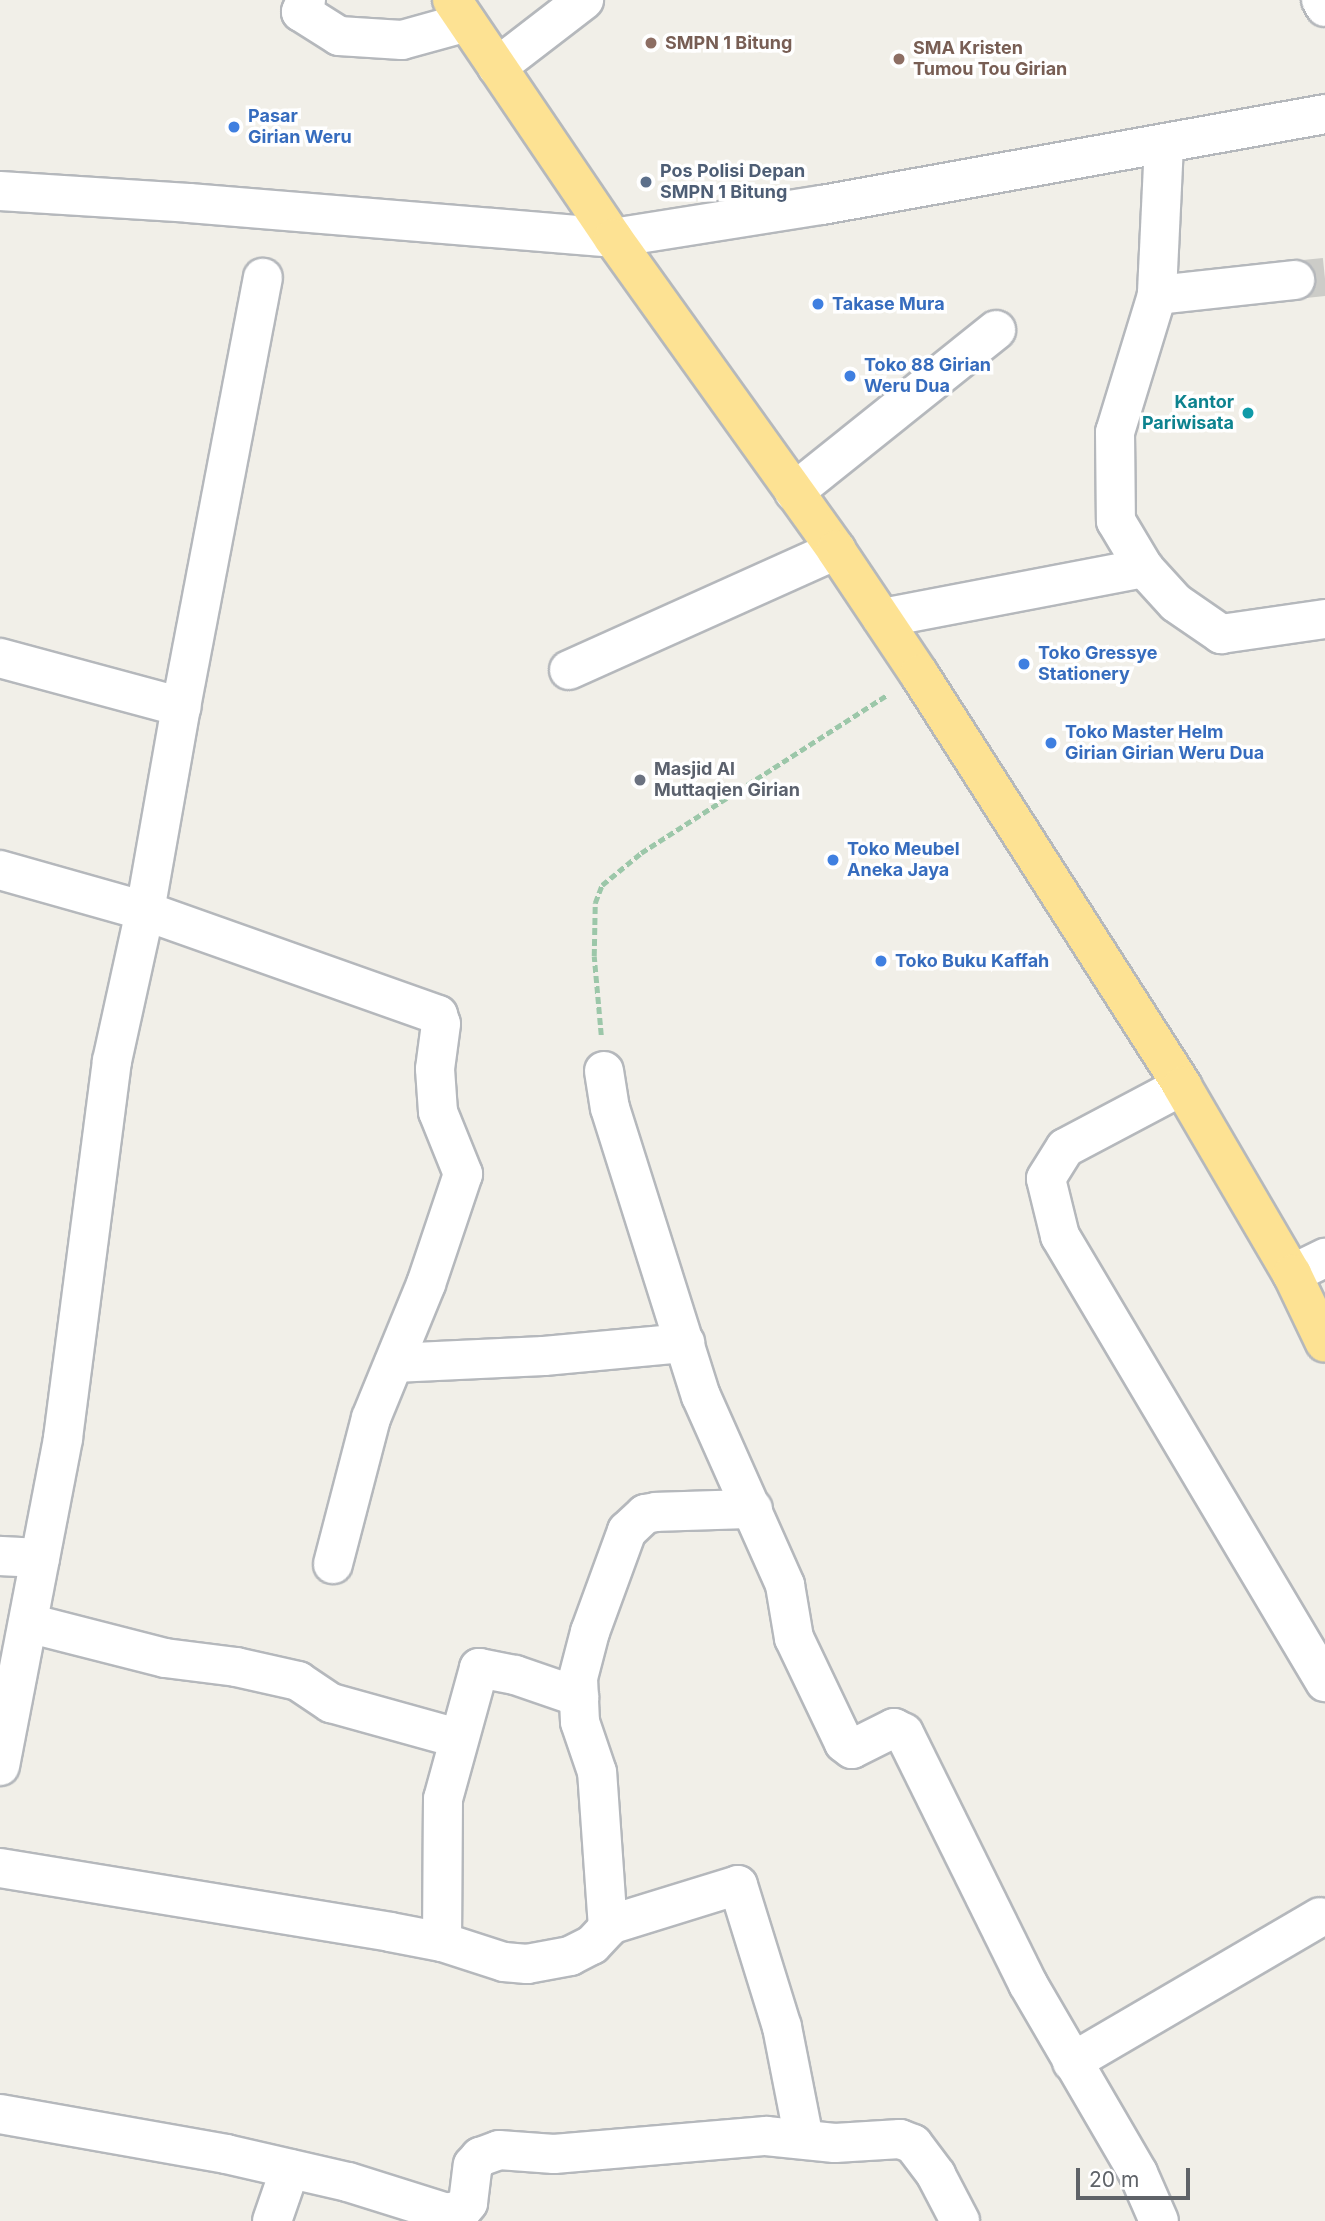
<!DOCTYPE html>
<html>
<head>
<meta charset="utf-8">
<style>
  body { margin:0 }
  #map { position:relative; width:1325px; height:2221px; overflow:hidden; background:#f1efe8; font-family:Inter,sans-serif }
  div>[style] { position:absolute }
  .minor-tunnel>* { height:38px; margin-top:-19px; transform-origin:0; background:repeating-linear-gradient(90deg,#ccccc8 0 38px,transparent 0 57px) }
  .path>* { height:4.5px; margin-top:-2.25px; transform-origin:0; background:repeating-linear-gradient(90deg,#9cc7a9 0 7px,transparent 0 10.5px) }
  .roads { filter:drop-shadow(2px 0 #b5b8bc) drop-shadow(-2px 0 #b5b8bc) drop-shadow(0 2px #b5b8bc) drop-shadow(0 -2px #b5b8bc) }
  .minor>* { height:38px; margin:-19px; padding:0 19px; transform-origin:19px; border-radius:19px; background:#fff }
  .highway>* { height:38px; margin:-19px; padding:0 19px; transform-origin:19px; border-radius:19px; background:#fde293 }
  .dots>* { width:19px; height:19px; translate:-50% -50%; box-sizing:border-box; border:4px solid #fff; border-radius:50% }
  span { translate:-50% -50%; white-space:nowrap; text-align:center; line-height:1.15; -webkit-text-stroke:7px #fff; paint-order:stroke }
  .education-label { font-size:18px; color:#785e54; font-weight:700 }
  .left { translate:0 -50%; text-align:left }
  .shop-label { font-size:18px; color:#366cbe; font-weight:700 }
  .service-label { font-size:18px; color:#4e5e75; font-weight:700 }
  .culture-label { font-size:18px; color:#0d838f; font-weight:700 }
  .right { translate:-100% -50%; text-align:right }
  .worship-label { font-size:18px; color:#5b616d; font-weight:700 }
  .scale { position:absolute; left:1076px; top:2168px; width:114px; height:32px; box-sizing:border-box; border:4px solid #5f6368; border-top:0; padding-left:9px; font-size:21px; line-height:24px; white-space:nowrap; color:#5f6368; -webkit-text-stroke:5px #fff; paint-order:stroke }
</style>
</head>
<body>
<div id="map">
  <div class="minor-tunnel">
    <i style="left:1295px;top:280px;width:30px;rotate:-6deg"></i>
  </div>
  <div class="path">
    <i style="left:601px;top:1035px;width:79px;rotate:-95.1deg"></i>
    <i style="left:594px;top:956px;width:53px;rotate:-88.9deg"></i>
    <i style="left:595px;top:903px;width:19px;rotate:-69deg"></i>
    <i style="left:602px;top:885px;width:50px;rotate:-39.4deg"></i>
    <i style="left:641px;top:853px;width:292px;rotate:-32.7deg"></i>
  </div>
  <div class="roads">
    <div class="minor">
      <i style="left:306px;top:0;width:13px;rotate:113deg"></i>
      <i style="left:301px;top:12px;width:45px;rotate:32.3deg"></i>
      <i style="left:339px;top:36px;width:63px;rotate:3.6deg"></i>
      <i style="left:402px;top:40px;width:67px;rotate:-15.5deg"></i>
      <i style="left:1321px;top:0;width:8px;rotate:60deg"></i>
      <i style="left:497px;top:67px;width:110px;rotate:-37.6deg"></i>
      <i style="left:1164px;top:144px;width:151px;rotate:92.7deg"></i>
      <i style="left:1157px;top:295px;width:143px;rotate:107deg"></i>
      <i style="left:1115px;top:432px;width:89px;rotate:89.4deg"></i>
      <i style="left:1116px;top:521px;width:55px;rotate:59.2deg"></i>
      <i style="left:1144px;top:568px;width:47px;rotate:47.6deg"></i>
      <i style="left:1176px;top:603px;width:55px;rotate:34.6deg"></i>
      <i style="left:1221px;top:634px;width:105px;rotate:-8.2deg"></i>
      <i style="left:0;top:191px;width:189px;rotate:3.6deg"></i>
      <i style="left:189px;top:203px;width:425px;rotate:4.7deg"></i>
      <i style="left:613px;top:238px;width:212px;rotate:-9deg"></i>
      <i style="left:822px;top:205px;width:511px;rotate:-10.25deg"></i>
      <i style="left:1157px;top:295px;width:139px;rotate:-6.2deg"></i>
      <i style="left:794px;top:492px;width:259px;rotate:-38.7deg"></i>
      <i style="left:882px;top:618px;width:267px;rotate:-10.8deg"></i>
      <i style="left:0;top:658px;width:188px;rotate:15.1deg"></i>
      <i style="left:569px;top:670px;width:293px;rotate:-24.2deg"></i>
      <i style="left:0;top:870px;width:151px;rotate:15.8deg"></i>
      <i style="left:145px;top:911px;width:311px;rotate:19.5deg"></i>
      <i style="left:438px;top:1015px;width:9px;rotate:72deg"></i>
      <i style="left:441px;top:1024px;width:45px;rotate:97.6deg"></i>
      <i style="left:435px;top:1069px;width:43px;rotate:86deg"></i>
      <i style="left:438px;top:1112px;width:67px;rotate:68deg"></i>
      <i style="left:463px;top:1174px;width:116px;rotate:108.6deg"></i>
      <i style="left:426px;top:1284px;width:145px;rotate:112.3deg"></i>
      <i style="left:371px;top:1418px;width:151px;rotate:104.6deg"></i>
      <i style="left:604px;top:1071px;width:37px;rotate:81deg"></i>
      <i style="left:610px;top:1108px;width:302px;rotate:72.5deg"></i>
      <i style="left:701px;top:1396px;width:207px;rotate:66deg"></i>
      <i style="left:785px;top:1585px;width:54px;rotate:80.4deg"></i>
      <i style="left:794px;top:1638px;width:116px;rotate:64.5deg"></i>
      <i style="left:844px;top:1743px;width:10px;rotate:37deg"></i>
      <i style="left:852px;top:1749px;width:47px;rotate:-26.6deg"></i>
      <i style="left:894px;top:1728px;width:11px;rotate:27deg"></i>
      <i style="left:904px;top:1733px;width:280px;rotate:63.7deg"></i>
      <i style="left:1028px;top:1984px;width:219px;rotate:59.8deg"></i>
      <i style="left:1138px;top:2173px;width:52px;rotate:66.4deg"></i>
      <i style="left:1182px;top:1086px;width:132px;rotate:152.1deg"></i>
      <i style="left:1065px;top:1148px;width:36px;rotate:122deg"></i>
      <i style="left:1046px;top:1179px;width:59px;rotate:76.2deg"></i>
      <i style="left:1060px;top:1236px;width:519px;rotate:59.28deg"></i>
      <i style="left:1292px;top:1274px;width:37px;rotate:-26deg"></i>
      <i style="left:394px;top:1363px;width:150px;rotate:-2.7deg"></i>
      <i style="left:544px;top:1356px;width:142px;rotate:-5.3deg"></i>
      <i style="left:0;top:1556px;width:40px;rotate:2.9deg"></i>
      <i style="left:28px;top:1623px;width:141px;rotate:14.3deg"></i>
      <i style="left:165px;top:1658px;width:72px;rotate:7.2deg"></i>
      <i style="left:236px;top:1667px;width:64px;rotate:12.7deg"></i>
      <i style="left:298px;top:1681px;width:40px;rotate:34deg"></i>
      <i style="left:331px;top:1703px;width:131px;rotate:15.5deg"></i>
      <i style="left:0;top:1766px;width:334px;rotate:-79.1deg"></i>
      <i style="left:63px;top:1438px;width:380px;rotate:-82.6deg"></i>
      <i style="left:112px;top:1061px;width:154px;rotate:-77.6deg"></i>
      <i style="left:145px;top:911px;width:207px;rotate:-80deg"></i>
      <i style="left:181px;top:707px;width:437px;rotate:-79.2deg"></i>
      <i style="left:0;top:1868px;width:395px;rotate:9.3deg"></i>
      <i style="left:390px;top:1932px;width:53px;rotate:10.9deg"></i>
      <i style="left:442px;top:1942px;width:65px;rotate:17.9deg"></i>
      <i style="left:504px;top:1962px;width:23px;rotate:5deg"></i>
      <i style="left:527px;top:1964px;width:44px;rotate:-10.5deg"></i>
      <i style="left:570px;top:1956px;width:25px;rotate:-27deg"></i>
      <i style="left:592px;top:1945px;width:23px;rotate:-47deg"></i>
      <i style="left:608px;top:1928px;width:156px;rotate:-94deg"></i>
      <i style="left:597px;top:1772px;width:53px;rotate:-108.8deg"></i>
      <i style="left:580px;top:1722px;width:44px;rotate:-92.6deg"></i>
      <i style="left:578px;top:1678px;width:48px;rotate:-75.4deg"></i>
      <i style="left:590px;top:1632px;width:108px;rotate:-69.9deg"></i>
      <i style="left:627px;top:1531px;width:25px;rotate:-43deg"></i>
      <i style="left:645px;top:1514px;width:11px;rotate:-10deg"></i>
      <i style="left:656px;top:1512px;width:97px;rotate:-1.8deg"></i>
      <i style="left:609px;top:1925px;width:135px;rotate:-17.2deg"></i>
      <i style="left:738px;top:1885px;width:149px;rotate:72.8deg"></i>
      <i style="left:782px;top:2027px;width:114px;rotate:78.9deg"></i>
      <i style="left:442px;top:1942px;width:143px;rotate:-89.6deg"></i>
      <i style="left:443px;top:1799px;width:136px;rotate:-74.6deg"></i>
      <i style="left:479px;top:1668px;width:37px;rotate:11deg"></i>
      <i style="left:515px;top:1675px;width:68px;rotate:19deg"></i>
      <i style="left:1072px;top:2062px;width:287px;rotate:-30.3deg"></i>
      <i style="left:0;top:2114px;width:230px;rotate:10deg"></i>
      <i style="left:226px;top:2154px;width:125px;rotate:12.9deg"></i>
      <i style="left:348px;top:2182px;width:104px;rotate:17.4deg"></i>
      <i style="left:447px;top:2213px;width:16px;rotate:-14deg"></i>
      <i style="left:463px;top:2209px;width:8px;rotate:-50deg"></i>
      <i style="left:468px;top:2203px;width:38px;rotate:-83deg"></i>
      <i style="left:473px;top:2165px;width:11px;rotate:-49deg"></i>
      <i style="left:480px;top:2157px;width:20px;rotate:-20deg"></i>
      <i style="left:499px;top:2150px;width:55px;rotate:4.2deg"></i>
      <i style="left:554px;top:2154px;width:213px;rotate:-4.9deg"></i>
      <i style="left:766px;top:2136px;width:69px;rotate:5.8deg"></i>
      <i style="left:835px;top:2143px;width:65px;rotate:-3.5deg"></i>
      <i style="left:900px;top:2139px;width:14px;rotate:21deg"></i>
      <i style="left:913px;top:2144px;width:39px;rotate:53deg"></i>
      <i style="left:936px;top:2175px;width:52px;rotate:62.4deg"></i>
      <i style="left:272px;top:2221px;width:55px;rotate:-70.9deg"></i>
    </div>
    <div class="highway">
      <i style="left:452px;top:0;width:287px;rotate:55.9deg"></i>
      <i style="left:613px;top:238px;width:384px;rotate:54.4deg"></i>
      <i style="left:836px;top:550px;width:149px;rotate:56.2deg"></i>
      <i style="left:919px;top:674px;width:489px;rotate:57.4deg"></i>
      <i style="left:1182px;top:1086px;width:218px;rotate:59.7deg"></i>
      <i style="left:1292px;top:1274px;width:76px;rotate:64.4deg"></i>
    </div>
  </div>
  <div class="dots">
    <i style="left:651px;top:43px;background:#8d6e63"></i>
    <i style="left:899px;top:59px;background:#8d6e63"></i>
    <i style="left:234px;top:127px;background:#3f7fe0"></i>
    <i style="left:646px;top:182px;background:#5c6f8a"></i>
    <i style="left:818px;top:304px;background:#3f7fe0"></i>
    <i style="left:850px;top:376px;background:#3f7fe0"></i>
    <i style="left:1248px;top:413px;background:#0f9aa8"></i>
    <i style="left:1024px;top:664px;background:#3f7fe0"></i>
    <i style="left:1051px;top:743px;background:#3f7fe0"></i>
    <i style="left:640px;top:780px;background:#6b7280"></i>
    <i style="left:833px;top:860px;background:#3f7fe0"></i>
    <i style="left:881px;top:961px;background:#3f7fe0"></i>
  </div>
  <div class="education-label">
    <span class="left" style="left:665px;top:43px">SMPN 1 Bitung</span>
    <span class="left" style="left:913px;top:59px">SMA Kristen<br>Tumou Tou Girian</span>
  </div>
  <div class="shop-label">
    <span class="left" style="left:248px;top:127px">Pasar<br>Girian Weru</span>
    <span class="left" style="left:832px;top:304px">Takase Mura</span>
    <span class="left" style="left:864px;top:376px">Toko 88 Girian<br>Weru Dua</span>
    <span class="left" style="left:1038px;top:664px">Toko Gressye<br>Stationery</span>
    <span class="left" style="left:1065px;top:743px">Toko Master Helm<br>Girian Girian Weru Dua</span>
    <span class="left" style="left:847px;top:860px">Toko Meubel<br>Aneka Jaya</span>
    <span class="left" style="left:895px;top:961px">Toko Buku Kaffah</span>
  </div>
  <div class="service-label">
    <span class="left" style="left:660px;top:182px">Pos Polisi Depan<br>SMPN 1 Bitung</span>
  </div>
  <div class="culture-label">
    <span class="right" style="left:1234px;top:413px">Kantor<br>Pariwisata</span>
  </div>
  <div class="worship-label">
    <span class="left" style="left:654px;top:780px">Masjid Al<br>Muttaqien Girian</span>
  </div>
  <div class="scale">20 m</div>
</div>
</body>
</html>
